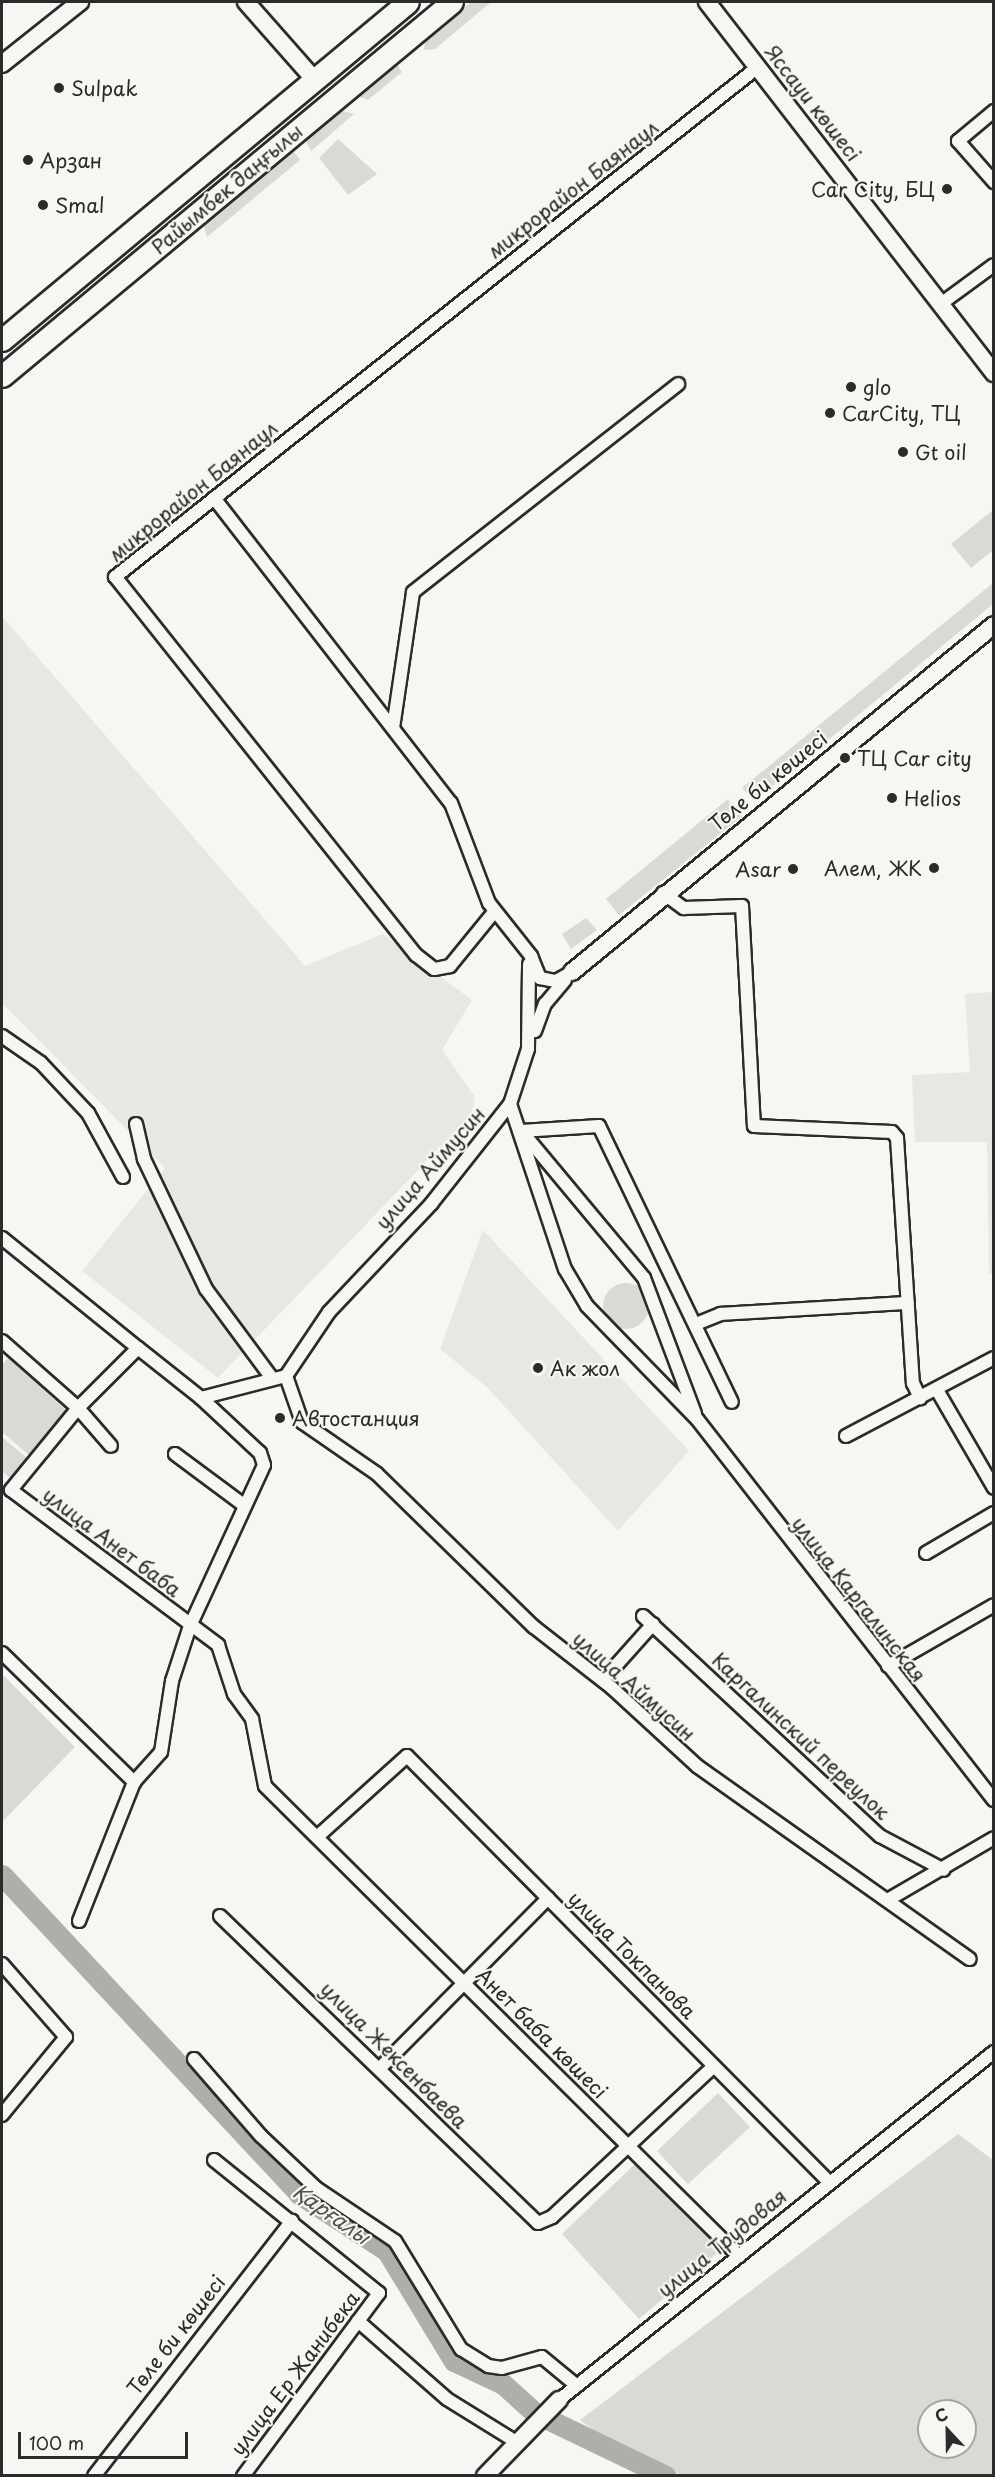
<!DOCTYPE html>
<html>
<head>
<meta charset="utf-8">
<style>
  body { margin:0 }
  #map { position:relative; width:995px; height:2477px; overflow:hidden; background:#f6f6f2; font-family:"Playpen Sans",sans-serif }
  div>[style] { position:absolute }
  .built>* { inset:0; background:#e7e7e3 }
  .green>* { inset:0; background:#d9d9d5 }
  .round { border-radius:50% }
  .river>* { height:21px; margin:-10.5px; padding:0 10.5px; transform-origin:10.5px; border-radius:10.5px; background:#aeaeab }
  .roads { filter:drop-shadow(2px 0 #2b2b2b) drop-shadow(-2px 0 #2b2b2b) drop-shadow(0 2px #2b2b2b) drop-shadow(0 -2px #2b2b2b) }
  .street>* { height:12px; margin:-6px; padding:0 6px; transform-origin:6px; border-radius:6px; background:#f6f6f2 }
  .secondary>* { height:16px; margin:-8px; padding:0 8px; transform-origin:8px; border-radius:8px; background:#f6f6f2 }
  .highway>* { height:21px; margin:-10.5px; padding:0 10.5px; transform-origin:10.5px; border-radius:10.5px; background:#f6f6f2 }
  .dots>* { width:16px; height:16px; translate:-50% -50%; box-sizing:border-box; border:3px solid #f6f6f2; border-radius:50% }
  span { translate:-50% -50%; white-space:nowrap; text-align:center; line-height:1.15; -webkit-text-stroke:4.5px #f6f6f2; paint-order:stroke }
  .poi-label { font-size:20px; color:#2b2b2b }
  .left { translate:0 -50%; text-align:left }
  .right { translate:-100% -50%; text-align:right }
  .street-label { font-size:20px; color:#2b2b2b }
  .water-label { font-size:21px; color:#525251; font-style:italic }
  .frame { position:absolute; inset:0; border:3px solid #2b2b2b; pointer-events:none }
  .north { position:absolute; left:917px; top:2399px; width:60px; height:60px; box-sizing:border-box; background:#f6f6f2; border:2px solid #a5a5a2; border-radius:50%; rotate:338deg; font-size:16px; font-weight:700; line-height:24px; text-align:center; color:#2b2b2b }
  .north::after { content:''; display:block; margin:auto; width:21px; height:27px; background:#2b2b2b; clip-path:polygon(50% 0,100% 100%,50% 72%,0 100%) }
  .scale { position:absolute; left:18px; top:2432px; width:170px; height:27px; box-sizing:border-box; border:3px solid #2b2b2b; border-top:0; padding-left:8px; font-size:18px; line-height:21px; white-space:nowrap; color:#2b2b2b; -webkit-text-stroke:4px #f6f6f2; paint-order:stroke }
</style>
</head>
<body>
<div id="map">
  <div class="built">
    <i style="clip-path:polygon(2px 616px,305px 966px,383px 934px,472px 1000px,442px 1050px,475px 1097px,471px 1115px,218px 1378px,82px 1271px,165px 1168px,2px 1003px)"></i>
    <i style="clip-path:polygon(993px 992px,994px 1274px,989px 1274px,987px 1142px,915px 1142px,912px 1075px,970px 1072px,965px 994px)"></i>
    <i style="clip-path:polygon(483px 1230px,689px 1451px,618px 1531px,488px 1388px,440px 1349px)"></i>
  </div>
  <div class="green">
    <i style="clip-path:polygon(471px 2px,491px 2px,435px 49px,424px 50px,425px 39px)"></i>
    <i style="clip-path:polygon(396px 63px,402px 72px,368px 100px,356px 96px)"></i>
    <i style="clip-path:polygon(339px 110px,354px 114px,311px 151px,304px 138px)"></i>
    <i style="clip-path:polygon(338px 139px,377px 174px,348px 195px,319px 158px)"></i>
    <i style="clip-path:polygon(292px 149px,300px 160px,207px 237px,203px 224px)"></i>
    <i style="clip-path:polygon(993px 510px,993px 550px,971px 568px,951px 544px)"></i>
    <i style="clip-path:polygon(993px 583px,993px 604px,754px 801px,742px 788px)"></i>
    <i style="clip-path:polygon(728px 799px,742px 816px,619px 915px,606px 899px)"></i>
    <i style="clip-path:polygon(586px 918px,597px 930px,571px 949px,562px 934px)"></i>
    <i class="round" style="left:603px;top:1283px;width:46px;height:46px"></i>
    <i style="clip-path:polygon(8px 1358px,67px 1411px,29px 1455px,2px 1432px,2px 1365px)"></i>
    <i style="clip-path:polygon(2px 1437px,27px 1458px,10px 1478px,2px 1471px)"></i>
    <i style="clip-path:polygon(2px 1674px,75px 1747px,2px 1822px)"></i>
    <i style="clip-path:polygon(718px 2093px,750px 2127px,688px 2184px,657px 2151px)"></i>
    <i style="clip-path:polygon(evenodd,958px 2134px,993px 2160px,993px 2475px,682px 2475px,613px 2445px,580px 2420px,958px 2134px,929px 2411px,965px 2411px,965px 2447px,929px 2447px,929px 2411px)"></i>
    <i style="clip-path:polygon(637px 2162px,722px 2249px,639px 2319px,562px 2234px)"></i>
  </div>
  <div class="river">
    <i style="left:2px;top:1875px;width:436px;rotate:47deg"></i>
    <i style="left:299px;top:2194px;width:105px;rotate:32.9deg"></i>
    <i style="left:387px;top:2251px;width:129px;rotate:58.7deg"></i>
    <i style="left:454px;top:2361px;width:54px;rotate:25.1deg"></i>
    <i style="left:503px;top:2384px;width:43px;rotate:42.2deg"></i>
    <i style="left:535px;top:2413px;width:145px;rotate:25.7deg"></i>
  </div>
  <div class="roads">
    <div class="street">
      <i style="left:994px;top:111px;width:47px;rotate:140.2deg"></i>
      <i style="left:958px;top:141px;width:55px;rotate:48.7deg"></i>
      <i style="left:942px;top:303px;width:64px;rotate:-36.2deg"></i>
      <i style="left:214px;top:498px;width:386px;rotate:52.2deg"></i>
      <i style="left:451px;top:803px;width:107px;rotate:69.2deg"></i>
      <i style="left:489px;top:903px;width:68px;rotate:51.6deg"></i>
      <i style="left:531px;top:956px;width:24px;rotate:68deg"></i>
      <i style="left:540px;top:978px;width:16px;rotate:11deg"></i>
      <i style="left:556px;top:981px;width:18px;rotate:-29deg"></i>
      <i style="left:393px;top:728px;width:137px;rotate:-81.6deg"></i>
      <i style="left:413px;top:592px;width:337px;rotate:-38.1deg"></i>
      <i style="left:663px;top:893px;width:26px;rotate:36deg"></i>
      <i style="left:684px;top:908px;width:58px;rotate:-2deg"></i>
      <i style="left:742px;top:906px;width:220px;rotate:86.9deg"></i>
      <i style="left:754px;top:1126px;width:138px;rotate:2.5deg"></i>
      <i style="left:892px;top:1132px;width:8px;rotate:50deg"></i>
      <i style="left:897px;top:1138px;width:246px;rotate:86.3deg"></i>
      <i style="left:913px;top:1383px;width:17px;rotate:65deg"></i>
      <i style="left:494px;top:912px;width:70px;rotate:129.2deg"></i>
      <i style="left:450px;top:966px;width:16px;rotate:169deg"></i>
      <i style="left:434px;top:969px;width:23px;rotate:-142deg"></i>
      <i style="left:416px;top:955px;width:483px;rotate:-128.5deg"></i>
      <i style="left:115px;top:577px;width:821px;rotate:-38.42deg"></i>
      <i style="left:535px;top:1031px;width:29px;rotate:-70deg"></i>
      <i style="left:545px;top:1004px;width:31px;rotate:-50deg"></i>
      <i style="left:2px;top:1036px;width:47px;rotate:34.7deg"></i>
      <i style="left:41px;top:1063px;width:69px;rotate:46.8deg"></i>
      <i style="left:88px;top:1113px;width:73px;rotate:61.3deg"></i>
      <i style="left:510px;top:1104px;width:174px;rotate:71.6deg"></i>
      <i style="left:565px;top:1269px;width:43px;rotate:59.3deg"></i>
      <i style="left:587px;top:1306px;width:158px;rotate:45.8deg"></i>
      <i style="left:697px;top:1419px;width:483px;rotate:52.1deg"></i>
      <i style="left:136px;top:1124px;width:36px;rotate:77deg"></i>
      <i style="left:144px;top:1159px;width:144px;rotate:64.5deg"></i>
      <i style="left:206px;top:1289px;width:109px;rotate:53.5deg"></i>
      <i style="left:521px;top:1131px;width:78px;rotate:-3.7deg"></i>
      <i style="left:599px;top:1126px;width:306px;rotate:64.3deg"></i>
      <i style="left:524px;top:1134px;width:187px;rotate:50.2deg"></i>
      <i style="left:644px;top:1278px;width:145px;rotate:69.4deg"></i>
      <i style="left:2px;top:1238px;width:175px;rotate:39deg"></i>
      <i style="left:696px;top:1324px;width:27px;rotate:-22deg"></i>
      <i style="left:721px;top:1314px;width:187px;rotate:-3.4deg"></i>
      <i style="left:2px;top:1341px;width:101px;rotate:41.4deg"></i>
      <i style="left:78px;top:1408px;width:50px;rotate:49deg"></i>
      <i style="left:286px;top:1376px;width:88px;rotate:165.5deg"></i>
      <i style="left:201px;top:1398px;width:80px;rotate:-141.6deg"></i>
      <i style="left:138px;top:1348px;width:85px;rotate:135deg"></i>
      <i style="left:78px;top:1408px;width:106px;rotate:129.3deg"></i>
      <i style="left:11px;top:1490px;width:259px;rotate:36.8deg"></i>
      <i style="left:218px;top:1645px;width:52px;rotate:71.9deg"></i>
      <i style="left:234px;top:1694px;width:31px;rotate:54deg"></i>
      <i style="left:252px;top:1719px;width:68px;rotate:79deg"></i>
      <i style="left:265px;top:1786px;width:668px;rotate:44.76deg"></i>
      <i style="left:286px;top:1376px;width:49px;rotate:70.8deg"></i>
      <i style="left:302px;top:1422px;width:91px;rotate:34.7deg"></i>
      <i style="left:377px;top:1474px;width:219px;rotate:44.3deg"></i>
      <i style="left:534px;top:1627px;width:99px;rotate:38deg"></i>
      <i style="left:612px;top:1688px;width:115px;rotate:42.5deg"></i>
      <i style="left:697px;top:1766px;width:334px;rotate:35.3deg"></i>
      <i style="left:286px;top:1376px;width:77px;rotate:-56.1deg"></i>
      <i style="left:329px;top:1312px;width:149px;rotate:-46.6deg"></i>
      <i style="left:431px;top:1204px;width:127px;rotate:-51.7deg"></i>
      <i style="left:510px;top:1104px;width:58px;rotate:-71.9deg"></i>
      <i style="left:528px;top:1049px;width:85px;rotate:-89.3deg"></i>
      <i style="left:937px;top:1390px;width:113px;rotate:59.8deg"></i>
      <i style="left:846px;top:1436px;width:167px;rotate:-27.8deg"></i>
      <i style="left:175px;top:1454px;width:87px;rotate:36.6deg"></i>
      <i style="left:926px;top:1553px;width:79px;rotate:-30.5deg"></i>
      <i style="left:643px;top:1616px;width:323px;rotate:42.9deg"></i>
      <i style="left:880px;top:1836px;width:72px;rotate:28deg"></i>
      <i style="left:2px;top:1653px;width:185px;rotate:44.3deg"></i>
      <i style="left:888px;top:1666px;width:122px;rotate:-29.9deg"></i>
      <i style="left:603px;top:1680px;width:75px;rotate:-48.2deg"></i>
      <i style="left:317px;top:1837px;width:121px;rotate:-42deg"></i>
      <i style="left:407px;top:1756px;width:600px;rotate:45.27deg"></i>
      <i style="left:891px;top:1898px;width:119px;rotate:-30.2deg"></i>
      <i style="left:220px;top:1916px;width:442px;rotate:44deg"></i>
      <i style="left:538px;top:2223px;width:15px;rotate:-23deg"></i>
      <i style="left:552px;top:2217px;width:221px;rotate:-43deg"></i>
      <i style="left:79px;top:1921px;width:149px;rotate:-68.4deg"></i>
      <i style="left:134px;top:1782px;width:40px;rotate:-48deg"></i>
      <i style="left:161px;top:1752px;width:72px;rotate:-81.2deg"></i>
      <i style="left:172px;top:1681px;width:58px;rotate:-71.9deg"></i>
      <i style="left:190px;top:1626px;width:177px;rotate:-65.3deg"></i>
      <i style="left:264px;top:1465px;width:13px;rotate:-108deg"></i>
      <i style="left:260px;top:1453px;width:81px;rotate:-137deg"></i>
      <i style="left:2px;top:1964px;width:97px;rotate:48.8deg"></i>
      <i style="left:66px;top:2037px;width:101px;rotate:129.4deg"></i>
      <i style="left:194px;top:2059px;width:102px;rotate:49deg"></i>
      <i style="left:261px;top:2136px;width:76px;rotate:43.4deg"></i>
      <i style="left:316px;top:2188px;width:95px;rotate:33.9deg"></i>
      <i style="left:395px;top:2241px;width:127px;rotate:58.6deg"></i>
      <i style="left:461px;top:2349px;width:32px;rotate:32deg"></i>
      <i style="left:488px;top:2366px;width:14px;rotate:8deg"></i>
      <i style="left:502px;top:2368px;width:41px;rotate:-15.4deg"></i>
      <i style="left:542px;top:2357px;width:45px;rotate:39.6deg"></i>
      <i style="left:380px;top:2068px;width:239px;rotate:-45.3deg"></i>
      <i style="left:214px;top:2160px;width:212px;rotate:38.9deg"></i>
      <i style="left:379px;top:2293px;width:228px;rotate:126.6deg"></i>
      <i style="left:358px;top:2321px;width:118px;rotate:41.2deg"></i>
      <i style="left:447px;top:2399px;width:84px;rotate:31.8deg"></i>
      <i style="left:559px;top:2400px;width:557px;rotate:-38.66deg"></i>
      <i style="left:94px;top:2476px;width:323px;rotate:-52.2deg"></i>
    </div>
    <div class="secondary">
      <i style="left:246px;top:2px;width:101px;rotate:48.6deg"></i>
      <i style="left:707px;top:2px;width:469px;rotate:52.3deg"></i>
      <i style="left:2px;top:64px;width:100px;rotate:-38.5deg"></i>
      <i style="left:572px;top:972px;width:546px;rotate:-39.43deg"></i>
      <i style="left:485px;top:2476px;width:106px;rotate:-45.8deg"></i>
    </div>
    <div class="highway">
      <i style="left:2px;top:340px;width:528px;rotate:-39.78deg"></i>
      <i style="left:2px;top:376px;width:585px;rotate:-39.73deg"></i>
    </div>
  </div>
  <div class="dots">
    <i style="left:59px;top:88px;background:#2b2b2b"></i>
    <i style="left:28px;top:160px;background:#2b2b2b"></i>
    <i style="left:947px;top:189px;background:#2b2b2b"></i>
    <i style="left:43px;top:205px;background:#2b2b2b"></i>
    <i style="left:851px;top:387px;background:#2b2b2b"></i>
    <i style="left:830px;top:413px;background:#2b2b2b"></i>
    <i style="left:903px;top:452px;background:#2b2b2b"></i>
    <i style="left:845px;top:758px;background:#2b2b2b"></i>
    <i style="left:892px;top:798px;background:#2b2b2b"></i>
    <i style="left:934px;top:868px;background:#2b2b2b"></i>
    <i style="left:793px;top:869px;background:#2b2b2b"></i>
    <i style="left:538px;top:1368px;background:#2b2b2b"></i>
    <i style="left:280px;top:1418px;background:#2b2b2b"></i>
  </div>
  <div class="poi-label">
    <span class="left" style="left:71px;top:88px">Sulpak</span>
    <span class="left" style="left:40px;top:160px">Арзан</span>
    <span class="right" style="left:935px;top:189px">Car City, БЦ</span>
    <span class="left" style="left:55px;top:205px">Smal</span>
    <span class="left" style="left:863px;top:387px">glo</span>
    <span class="left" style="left:842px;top:413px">CarCity, ТЦ</span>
    <span class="left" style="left:915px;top:452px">Gt oil</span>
    <span class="left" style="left:857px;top:758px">ТЦ Car city</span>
    <span class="left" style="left:904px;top:798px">Helios</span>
    <span class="right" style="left:922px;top:868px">Алем, ЖК</span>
    <span class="right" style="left:781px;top:869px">Asar</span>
    <span class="left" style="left:550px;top:1368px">Ак жол</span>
    <span class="left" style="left:292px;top:1418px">Автостанция</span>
  </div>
  <div class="street-label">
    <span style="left:813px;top:103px;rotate:52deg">Яссауи көшесі</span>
    <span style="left:227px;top:189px;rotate:-40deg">Райымбек даңғылы</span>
    <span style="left:573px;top:189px;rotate:-38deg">микрорайон Баянаул</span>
    <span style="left:193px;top:491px;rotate:-39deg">микрорайон Баянаул</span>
    <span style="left:768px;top:781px;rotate:-39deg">Төле би көшесі</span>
    <span style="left:430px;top:1168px;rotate:-49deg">улица Аймусин</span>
    <span style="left:112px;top:1542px;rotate:37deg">улица Анет баба</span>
    <span style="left:859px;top:1599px;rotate:52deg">улица Каргалинская</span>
    <span style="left:634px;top:1686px;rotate:41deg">улица Аймусин</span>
    <span style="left:801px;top:1736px;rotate:43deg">Каргалинский переулок</span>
    <span style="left:632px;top:1955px;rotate:45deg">улица Токпанова</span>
    <span style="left:542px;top:2033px;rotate:45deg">Анет баба көшесі</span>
    <span style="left:394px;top:2055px;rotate:45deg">улица Жексенбаева</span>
    <span style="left:722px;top:2243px;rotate:-39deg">улица Трудовая</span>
    <span style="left:176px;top:2335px;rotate:-52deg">Төле би көшесі</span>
    <span style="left:295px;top:2373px;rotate:-53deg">улица Ер Жанибека</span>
  </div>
  <div class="water-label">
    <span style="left:332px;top:2213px;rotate:35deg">Қарғалы</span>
  </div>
  <div class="frame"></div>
  <div class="north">С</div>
  <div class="scale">100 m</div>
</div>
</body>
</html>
